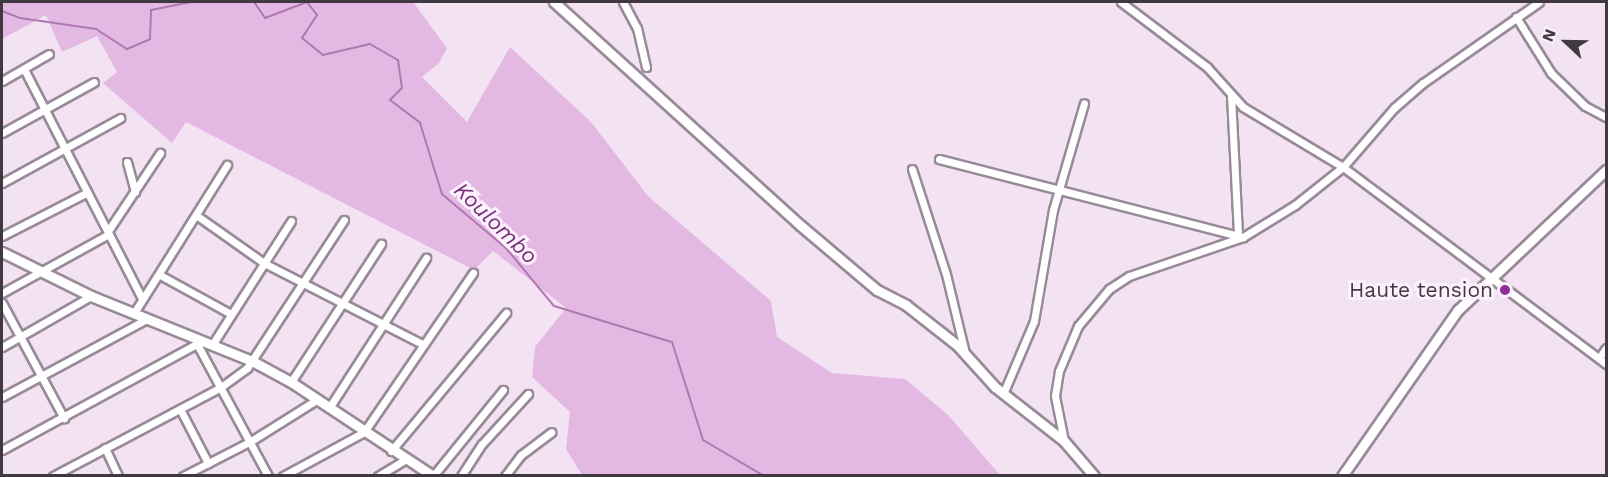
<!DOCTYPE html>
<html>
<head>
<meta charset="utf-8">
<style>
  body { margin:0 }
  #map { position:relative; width:1608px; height:477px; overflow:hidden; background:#f2e2f2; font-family:"Work Sans",sans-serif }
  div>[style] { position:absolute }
  .green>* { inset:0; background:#e3b9e4 }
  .stream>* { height:2px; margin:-1px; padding:0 1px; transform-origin:1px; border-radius:1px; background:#b177b3 }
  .roads { filter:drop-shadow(2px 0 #988a98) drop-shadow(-2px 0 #988a98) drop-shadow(0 2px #988a98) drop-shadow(0 -2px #988a98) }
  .minor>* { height:7px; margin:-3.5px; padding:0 3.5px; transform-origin:3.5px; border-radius:3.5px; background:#fff }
  .tertiary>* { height:9px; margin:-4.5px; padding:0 4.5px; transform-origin:4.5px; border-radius:4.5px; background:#fff }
  .dots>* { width:16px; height:16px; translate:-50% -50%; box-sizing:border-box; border:3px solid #fdf1fd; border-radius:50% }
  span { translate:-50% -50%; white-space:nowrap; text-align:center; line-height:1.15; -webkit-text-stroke:6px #fdf1fd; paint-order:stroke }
  .poi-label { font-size:21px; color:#403a40 }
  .right { translate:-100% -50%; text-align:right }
  .water-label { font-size:22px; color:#76307a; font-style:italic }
  .frame { position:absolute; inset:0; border:3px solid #403a40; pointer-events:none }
  .north { position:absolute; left:1536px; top:12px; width:60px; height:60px; -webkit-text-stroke:4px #fdf1fd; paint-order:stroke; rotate:292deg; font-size:16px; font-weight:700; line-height:24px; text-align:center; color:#403a40 }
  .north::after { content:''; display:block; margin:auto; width:21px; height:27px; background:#403a40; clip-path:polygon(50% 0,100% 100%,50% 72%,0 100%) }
</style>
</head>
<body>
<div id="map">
  <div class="green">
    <i style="clip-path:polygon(2px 2px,413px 2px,447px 48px,439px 63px,422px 77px,467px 122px,510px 47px,591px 122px,648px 196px,771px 301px,777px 337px,832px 373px,905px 379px,948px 415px,1000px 475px,582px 475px,566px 449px,570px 412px,532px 377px,535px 347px,566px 308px,493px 251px,474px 270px,186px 122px,172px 143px,103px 83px,117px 72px,97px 36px,62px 52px,46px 15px,2px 39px)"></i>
  </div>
  <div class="stream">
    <i style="left:254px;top:2px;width:19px;rotate:55deg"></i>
    <i style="left:265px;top:18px;width:45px;rotate:-20.9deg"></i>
    <i style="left:307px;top:2px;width:16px;rotate:52deg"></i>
    <i style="left:317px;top:15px;width:27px;rotate:123deg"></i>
    <i style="left:302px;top:38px;width:27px;rotate:39deg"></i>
    <i style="left:323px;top:55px;width:48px;rotate:-13.2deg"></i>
    <i style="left:370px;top:44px;width:32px;rotate:30deg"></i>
    <i style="left:398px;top:60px;width:28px;rotate:82deg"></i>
    <i style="left:402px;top:88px;width:17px;rotate:135deg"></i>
    <i style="left:390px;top:100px;width:38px;rotate:37deg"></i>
    <i style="left:420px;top:123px;width:74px;rotate:72.8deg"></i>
    <i style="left:442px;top:194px;width:84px;rotate:40.2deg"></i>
    <i style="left:506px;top:248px;width:75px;rotate:50.4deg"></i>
    <i style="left:554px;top:306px;width:123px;rotate:17deg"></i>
    <i style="left:672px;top:342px;width:103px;rotate:72.4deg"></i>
    <i style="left:703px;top:440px;width:71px;rotate:30.5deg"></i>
    <i style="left:2px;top:11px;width:19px;rotate:21deg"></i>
    <i style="left:20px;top:18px;width:77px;rotate:8.2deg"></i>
    <i style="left:96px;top:29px;width:37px;rotate:33deg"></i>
    <i style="left:127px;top:49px;width:25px;rotate:-23deg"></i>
    <i style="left:150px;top:39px;width:29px;rotate:-88deg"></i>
    <i style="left:151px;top:10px;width:41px;rotate:-11.3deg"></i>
  </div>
  <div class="roads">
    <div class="minor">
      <i style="left:623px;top:2px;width:30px;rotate:62deg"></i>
      <i style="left:637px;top:28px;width:40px;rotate:77deg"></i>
      <i style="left:1121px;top:2px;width:108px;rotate:37.1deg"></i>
      <i style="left:1207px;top:67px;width:54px;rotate:48deg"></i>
      <i style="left:1243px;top:107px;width:117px;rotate:31deg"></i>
      <i style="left:1343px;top:167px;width:329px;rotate:36.8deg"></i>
      <i style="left:1516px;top:17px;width:66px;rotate:58deg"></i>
      <i style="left:1551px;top:73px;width:47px;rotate:44.1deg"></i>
      <i style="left:1585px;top:106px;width:24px;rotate:28deg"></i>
      <i style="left:24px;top:69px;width:256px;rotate:62.8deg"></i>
      <i style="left:2px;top:81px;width:54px;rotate:-29.9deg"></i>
      <i style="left:1231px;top:96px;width:140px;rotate:87.1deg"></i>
      <i style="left:2px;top:133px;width:105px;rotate:-29deg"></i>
      <i style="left:939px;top:159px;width:314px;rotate:14.4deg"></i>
      <i style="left:127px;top:162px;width:31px;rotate:75deg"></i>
      <i style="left:912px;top:169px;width:110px;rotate:72.1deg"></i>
      <i style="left:946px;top:274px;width:81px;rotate:76.5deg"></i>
      <i style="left:2px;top:183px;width:135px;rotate:-28.8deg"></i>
      <i style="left:196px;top:215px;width:83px;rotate:35.2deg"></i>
      <i style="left:264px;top:263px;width:178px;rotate:27.1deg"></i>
      <i style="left:108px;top:231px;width:94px;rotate:-56.3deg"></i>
      <i style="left:2px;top:236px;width:94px;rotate:-27.1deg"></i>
      <i style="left:160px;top:275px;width:81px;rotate:28.8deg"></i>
      <i style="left:2px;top:293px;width:122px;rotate:-28.9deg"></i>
      <i style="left:2px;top:303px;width:131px;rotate:61.7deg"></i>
      <i style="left:134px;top:313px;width:175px;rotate:-57.9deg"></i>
      <i style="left:197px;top:344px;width:150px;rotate:61.7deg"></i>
      <i style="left:212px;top:345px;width:147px;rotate:-57.5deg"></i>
      <i style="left:2px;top:347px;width:103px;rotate:-29.8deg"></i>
      <i style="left:1599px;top:358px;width:12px;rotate:-55deg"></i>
      <i style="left:291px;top:382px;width:165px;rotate:-56.9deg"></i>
      <i style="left:1003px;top:394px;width:79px;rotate:-67deg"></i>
      <i style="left:1034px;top:321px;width:113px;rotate:-80.3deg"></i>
      <i style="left:1053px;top:210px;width:111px;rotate:-73.8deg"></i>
      <i style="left:2px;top:397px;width:165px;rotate:-28.3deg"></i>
      <i style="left:329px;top:408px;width:179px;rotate:-57.1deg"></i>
      <i style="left:180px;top:409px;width:61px;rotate:62.6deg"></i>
      <i style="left:1064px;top:441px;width:46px;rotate:-101.3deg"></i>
      <i style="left:1055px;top:396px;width:25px;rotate:-81deg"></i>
      <i style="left:1059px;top:371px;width:49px;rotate:-67.1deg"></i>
      <i style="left:1078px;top:326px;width:48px;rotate:-50deg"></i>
      <i style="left:1109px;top:289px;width:24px;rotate:-33deg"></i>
      <i style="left:1129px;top:276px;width:120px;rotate:-18.9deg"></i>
      <i style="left:1243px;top:237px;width:61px;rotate:-31.6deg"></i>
      <i style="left:1295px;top:205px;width:61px;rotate:-38.4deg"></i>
      <i style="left:1343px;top:167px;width:78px;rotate:-49.2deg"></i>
      <i style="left:1394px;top:108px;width:38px;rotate:-41deg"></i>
      <i style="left:1423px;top:83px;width:141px;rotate:-34.9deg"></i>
      <i style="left:105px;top:448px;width:31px;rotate:65deg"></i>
      <i style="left:2px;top:450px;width:228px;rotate:-28.6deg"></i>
      <i style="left:391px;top:451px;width:180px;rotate:-50.2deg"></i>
      <i style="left:53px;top:476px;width:190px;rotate:-27.9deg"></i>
      <i style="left:221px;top:387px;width:32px;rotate:-36deg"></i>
      <i style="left:247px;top:368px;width:177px;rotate:-56.8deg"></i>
      <i style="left:183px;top:476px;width:76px;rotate:-27.2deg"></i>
      <i style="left:251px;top:441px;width:79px;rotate:-32.1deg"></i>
      <i style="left:283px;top:476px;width:92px;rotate:-28.5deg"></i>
      <i style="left:364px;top:432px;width:193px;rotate:-55.6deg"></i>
      <i style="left:378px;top:476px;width:31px;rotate:-31deg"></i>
      <i style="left:433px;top:476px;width:111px;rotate:-50.9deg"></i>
      <i style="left:461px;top:476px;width:38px;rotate:-57deg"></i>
      <i style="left:482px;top:444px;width:68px;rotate:-47.4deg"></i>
      <i style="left:505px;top:476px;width:26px;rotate:-53deg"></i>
      <i style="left:521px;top:455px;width:38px;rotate:-37deg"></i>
    </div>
    <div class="tertiary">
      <i style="left:554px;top:2px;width:332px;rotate:42.2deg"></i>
      <i style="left:800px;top:225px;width:101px;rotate:40.2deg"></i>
      <i style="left:877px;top:290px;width:33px;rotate:27deg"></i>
      <i style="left:906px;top:305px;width:65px;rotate:38.1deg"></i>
      <i style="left:957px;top:345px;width:57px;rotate:47.9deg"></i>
      <i style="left:995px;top:387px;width:88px;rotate:38deg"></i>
      <i style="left:1064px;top:441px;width:46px;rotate:49.4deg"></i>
      <i style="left:2px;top:252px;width:99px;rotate:26.3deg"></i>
      <i style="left:91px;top:296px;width:176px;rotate:22deg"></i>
      <i style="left:254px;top:362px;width:42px;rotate:28.4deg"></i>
      <i style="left:291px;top:382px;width:170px;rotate:33.5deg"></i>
      <i style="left:1342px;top:476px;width:203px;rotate:-55.1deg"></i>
      <i style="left:1458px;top:310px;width:204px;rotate:-43.4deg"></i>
    </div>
  </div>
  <div class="dots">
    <i style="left:1505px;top:290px;background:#902e96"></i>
  </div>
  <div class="poi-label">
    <span class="right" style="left:1493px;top:290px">Haute tension</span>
  </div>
  <div class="water-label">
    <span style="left:496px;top:223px;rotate:44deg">Koulombo</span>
  </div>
  <div class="frame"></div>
  <div class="north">N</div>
</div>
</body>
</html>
